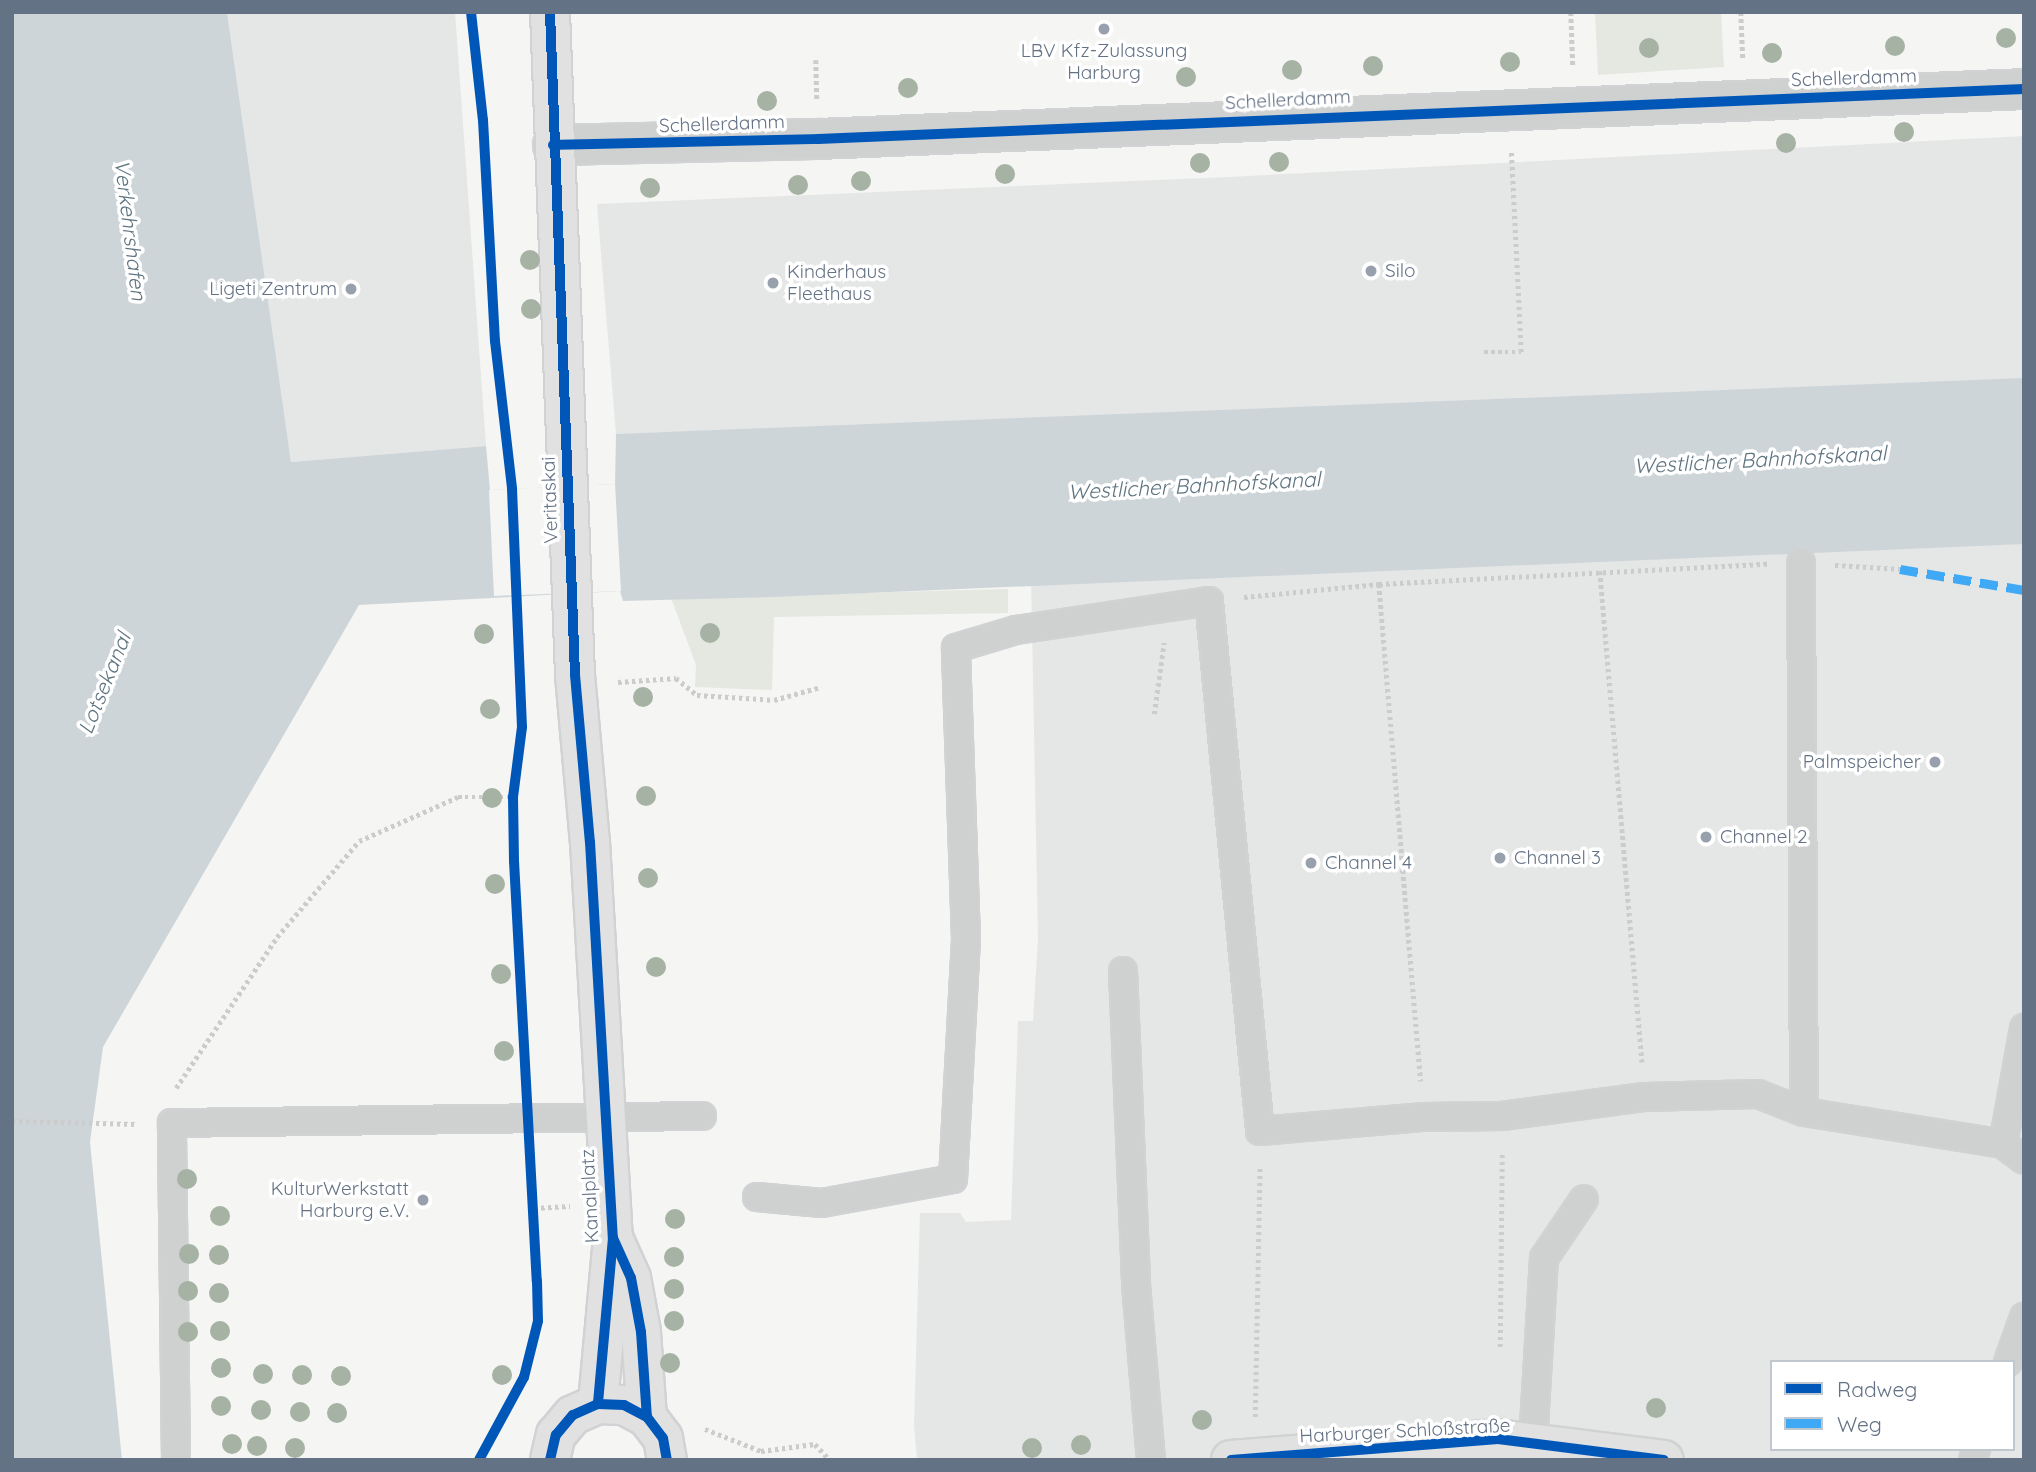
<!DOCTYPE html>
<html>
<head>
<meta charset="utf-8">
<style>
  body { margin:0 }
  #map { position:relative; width:2036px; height:1472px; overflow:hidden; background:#f5f5f3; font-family:Quicksand,sans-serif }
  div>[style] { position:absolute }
  .built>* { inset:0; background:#e5e7e6 }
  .green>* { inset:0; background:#e4e8e1 }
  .water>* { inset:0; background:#ced5d9 }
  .pier>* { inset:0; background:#f5f5f3 }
  .path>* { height:4.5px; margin-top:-2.25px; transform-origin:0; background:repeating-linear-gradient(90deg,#cccccd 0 3.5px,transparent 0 7px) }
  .roads { filter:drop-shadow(2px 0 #d0d2d3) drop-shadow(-2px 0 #d0d2d3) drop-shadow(0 2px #d0d2d3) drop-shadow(0 -2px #d0d2d3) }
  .lane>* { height:26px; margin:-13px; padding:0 13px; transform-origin:13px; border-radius:13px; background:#cfd0d0 }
  .street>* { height:38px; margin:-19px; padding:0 19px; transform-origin:19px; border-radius:19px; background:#cfd0d0 }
  .secondary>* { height:38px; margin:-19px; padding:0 19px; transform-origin:19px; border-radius:19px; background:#e1e1e2 }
  .quiet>* { height:9px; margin-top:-4.5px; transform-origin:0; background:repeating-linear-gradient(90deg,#3fa9f5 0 18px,transparent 0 27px) }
  .cycleway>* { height:10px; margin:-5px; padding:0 5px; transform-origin:5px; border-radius:5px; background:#0057b8 }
  .trees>* { width:20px; height:20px; margin:-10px; border-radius:50%; background:#a6b2a4 }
  .dots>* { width:19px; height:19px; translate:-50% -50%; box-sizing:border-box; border:4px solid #fff; border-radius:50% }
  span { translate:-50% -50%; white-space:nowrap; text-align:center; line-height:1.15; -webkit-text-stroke:7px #fff; paint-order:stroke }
  .poi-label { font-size:19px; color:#647285 }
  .left { translate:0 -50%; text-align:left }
  .right { translate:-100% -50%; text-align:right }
  .street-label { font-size:19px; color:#647285 }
  .water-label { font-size:21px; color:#5f7481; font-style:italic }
  .frame { position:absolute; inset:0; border:14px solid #647285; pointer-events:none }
  .legend { position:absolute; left:1770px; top:1360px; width:245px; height:91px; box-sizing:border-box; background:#fff; border:2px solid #c1c7ce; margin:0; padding:9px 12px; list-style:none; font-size:21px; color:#647285 }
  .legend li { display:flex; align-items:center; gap:14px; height:35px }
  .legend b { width:35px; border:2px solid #c1c7ce }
</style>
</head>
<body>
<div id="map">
  <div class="built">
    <i style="clip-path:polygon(227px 12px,455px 12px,486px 446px,291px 462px)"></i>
    <i style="clip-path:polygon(evenodd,2024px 136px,2024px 1460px,917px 1460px,914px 1425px,920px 1213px,960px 1213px,966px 1222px,1011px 1220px,1018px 1021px,1033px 1021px,1038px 939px,1028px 420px,616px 434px,597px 204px,1228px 177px,2024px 136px,1772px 1362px,2013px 1362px,2013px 1449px,1772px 1449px,1772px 1362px)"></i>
  </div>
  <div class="green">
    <i style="clip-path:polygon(1595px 12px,1721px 12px,1724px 67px,1598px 75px)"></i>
    <i style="clip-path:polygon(1008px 589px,1008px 613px,774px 617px,772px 690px,695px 687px,696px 665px,671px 598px)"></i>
  </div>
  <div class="water">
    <i style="clip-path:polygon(12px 12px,227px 12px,291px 462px,486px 446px,490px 490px,615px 484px,616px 434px,2024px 378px,2024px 544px,773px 597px,623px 601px,620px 591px,359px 605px,103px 1047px,90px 1142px,122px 1460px,12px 1460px)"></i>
  </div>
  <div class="pier">
    <i style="clip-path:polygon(615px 484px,621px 591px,494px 596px,489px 490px)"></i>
  </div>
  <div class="path">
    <i style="left:1571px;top:12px;width:54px;rotate:87.9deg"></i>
    <i style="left:1741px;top:12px;width:48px;rotate:87.6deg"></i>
    <i style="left:816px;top:60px;width:40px;rotate:88.6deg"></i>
    <i style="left:1484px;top:352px;width:37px"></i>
    <i style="left:1521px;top:352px;width:201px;rotate:-92.8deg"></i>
    <i style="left:1835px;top:565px;width:65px;rotate:3.5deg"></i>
    <i style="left:1600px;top:571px;width:493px;rotate:85.1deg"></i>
    <i style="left:1379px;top:584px;width:499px;rotate:85.2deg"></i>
    <i style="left:1244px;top:597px;width:136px;rotate:-5.5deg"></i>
    <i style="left:1379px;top:584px;width:389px;rotate:-3deg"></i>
    <i style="left:618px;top:682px;width:58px;rotate:-3.9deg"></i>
    <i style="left:676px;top:678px;width:27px;rotate:39deg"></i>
    <i style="left:697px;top:695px;width:77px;rotate:3.7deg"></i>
    <i style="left:774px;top:700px;width:49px;rotate:-15.5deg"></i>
    <i style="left:1154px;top:714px;width:72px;rotate:-82deg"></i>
    <i style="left:176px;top:1088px;width:182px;rotate:-56.2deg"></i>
    <i style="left:277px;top:937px;width:126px;rotate:-49.5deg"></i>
    <i style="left:359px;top:841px;width:108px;rotate:-24deg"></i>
    <i style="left:458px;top:797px;width:55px"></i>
    <i style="left:12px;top:1121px;width:125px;rotate:1.4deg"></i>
    <i style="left:534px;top:1208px;width:36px;rotate:-3deg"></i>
    <i style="left:1500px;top:1347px;width:194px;rotate:-89.4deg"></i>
    <i style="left:1255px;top:1417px;width:250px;rotate:-88.9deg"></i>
    <i style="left:705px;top:1429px;width:60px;rotate:21.4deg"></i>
    <i style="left:761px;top:1451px;width:54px;rotate:-7.4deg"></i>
    <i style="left:815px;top:1444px;width:22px;rotate:47deg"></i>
  </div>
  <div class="roads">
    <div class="lane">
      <i style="left:1801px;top:563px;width:549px;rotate:89.69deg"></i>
      <i style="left:1123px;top:971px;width:314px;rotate:87.6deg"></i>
      <i style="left:1136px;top:1285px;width:176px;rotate:85.1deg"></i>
      <i style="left:2003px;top:1144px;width:118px;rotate:-79.7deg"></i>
      <i style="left:757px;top:1197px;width:65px;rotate:5.3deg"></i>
      <i style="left:822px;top:1203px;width:133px;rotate:-10.4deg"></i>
      <i style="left:953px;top:1179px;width:240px;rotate:-86.9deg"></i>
      <i style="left:966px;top:939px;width:291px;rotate:-92deg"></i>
      <i style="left:956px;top:648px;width:63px;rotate:-16.7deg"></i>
      <i style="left:1016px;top:630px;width:195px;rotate:-8.5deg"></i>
      <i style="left:1209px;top:601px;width:532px;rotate:84.5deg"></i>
      <i style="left:1260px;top:1131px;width:165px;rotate:-4.9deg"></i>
      <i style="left:1424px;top:1117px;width:78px;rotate:-0.7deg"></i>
      <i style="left:1502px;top:1116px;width:144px;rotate:-7.6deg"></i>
      <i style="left:1645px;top:1097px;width:113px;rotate:-1.5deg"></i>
      <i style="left:1758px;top:1094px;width:49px;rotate:21.4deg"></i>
      <i style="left:1804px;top:1112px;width:202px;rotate:9.1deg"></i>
      <i style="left:2003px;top:1144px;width:26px;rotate:37deg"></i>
      <i style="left:2008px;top:1362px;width:48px;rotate:-70.4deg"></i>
      <i style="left:1533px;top:1443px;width:185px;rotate:-86.6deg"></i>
      <i style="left:1544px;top:1258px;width:71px;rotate:-55.9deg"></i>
      <i style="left:176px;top:1460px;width:337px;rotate:-90.7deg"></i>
      <i style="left:172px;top:1123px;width:530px;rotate:-0.76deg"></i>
      <i style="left:1973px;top:1460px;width:11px;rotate:-75deg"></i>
    </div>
    <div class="street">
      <i style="left:553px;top:145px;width:265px;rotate:-1.3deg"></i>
      <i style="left:818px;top:139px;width:1207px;rotate:-2.37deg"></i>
    </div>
    <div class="secondary">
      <i style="left:550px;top:12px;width:663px;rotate:87.84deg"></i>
      <i style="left:575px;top:675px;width:168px;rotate:84.9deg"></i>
      <i style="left:590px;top:842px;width:397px;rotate:86.7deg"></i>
      <i style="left:613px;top:1238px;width:167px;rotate:95.2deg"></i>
      <i style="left:614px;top:1240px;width:42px;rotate:65.9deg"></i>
      <i style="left:631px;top:1278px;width:55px;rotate:79.5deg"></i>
      <i style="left:641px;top:1332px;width:85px;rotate:86deg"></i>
      <i style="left:550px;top:1460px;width:26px;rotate:-77deg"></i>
      <i style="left:556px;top:1435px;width:26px;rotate:-50deg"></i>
      <i style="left:573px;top:1415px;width:27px;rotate:-24deg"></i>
      <i style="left:598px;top:1404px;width:26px;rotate:2deg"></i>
      <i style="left:624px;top:1405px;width:26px;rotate:28deg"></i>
      <i style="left:647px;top:1417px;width:26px;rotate:53deg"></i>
      <i style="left:663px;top:1438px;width:22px;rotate:80deg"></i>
      <i style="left:1231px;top:1460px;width:268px;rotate:-4.5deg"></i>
      <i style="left:1498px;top:1439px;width:167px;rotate:7.2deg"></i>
    </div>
  </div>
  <div class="quiet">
    <i style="left:1900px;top:569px;width:126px;rotate:9.6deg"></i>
  </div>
  <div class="cycleway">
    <i style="left:471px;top:12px;width:109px;rotate:83.7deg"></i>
    <i style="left:483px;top:120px;width:221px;rotate:86.9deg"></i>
    <i style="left:495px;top:341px;width:149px;rotate:83.4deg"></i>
    <i style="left:512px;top:489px;width:238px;rotate:87.6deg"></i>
    <i style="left:522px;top:727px;width:71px;rotate:97.3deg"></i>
    <i style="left:513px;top:797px;width:64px;rotate:89.1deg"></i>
    <i style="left:514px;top:861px;width:421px;rotate:86.9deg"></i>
    <i style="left:537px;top:1281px;width:40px;rotate:88.6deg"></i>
    <i style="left:538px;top:1321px;width:58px;rotate:104deg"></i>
    <i style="left:524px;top:1377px;width:94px;rotate:118.5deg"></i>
    <i style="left:550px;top:12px;width:663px;rotate:87.84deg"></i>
    <i style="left:575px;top:675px;width:168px;rotate:84.9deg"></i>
    <i style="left:590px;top:842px;width:397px;rotate:86.7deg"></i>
    <i style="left:613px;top:1238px;width:167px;rotate:95.2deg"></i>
    <i style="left:553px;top:145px;width:265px;rotate:-1.3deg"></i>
    <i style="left:818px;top:139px;width:1207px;rotate:-2.37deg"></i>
    <i style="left:613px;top:1238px;width:44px;rotate:65.8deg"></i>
    <i style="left:631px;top:1278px;width:55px;rotate:79.5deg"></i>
    <i style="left:641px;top:1332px;width:85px;rotate:86deg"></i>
    <i style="left:550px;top:1460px;width:26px;rotate:-77deg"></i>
    <i style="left:556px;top:1435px;width:26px;rotate:-50deg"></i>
    <i style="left:573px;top:1415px;width:27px;rotate:-24deg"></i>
    <i style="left:598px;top:1404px;width:26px;rotate:2deg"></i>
    <i style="left:624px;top:1405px;width:26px;rotate:28deg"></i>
    <i style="left:647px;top:1417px;width:26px;rotate:53deg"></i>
    <i style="left:663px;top:1438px;width:22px;rotate:80deg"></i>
    <i style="left:1231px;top:1460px;width:268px;rotate:-4.5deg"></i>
    <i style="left:1498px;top:1439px;width:167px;rotate:7.2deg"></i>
  </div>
  <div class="trees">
    <i style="left:2006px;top:38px"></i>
    <i style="left:1895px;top:46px"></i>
    <i style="left:1649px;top:48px"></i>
    <i style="left:1772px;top:53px"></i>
    <i style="left:1510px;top:62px"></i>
    <i style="left:1373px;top:66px"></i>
    <i style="left:1292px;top:70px"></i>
    <i style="left:1186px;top:77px"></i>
    <i style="left:908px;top:88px"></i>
    <i style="left:767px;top:101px"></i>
    <i style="left:1904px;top:132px"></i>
    <i style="left:1786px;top:143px"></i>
    <i style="left:1279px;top:162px"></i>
    <i style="left:1200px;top:163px"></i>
    <i style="left:1005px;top:174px"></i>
    <i style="left:861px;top:181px"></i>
    <i style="left:798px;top:185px"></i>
    <i style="left:650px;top:188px"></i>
    <i style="left:530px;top:260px"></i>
    <i style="left:531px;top:309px"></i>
    <i style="left:710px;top:633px"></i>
    <i style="left:484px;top:634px"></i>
    <i style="left:643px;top:697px"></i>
    <i style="left:490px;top:709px"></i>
    <i style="left:646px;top:796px"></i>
    <i style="left:492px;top:798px"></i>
    <i style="left:648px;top:878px"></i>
    <i style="left:495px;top:884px"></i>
    <i style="left:656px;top:967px"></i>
    <i style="left:501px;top:974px"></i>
    <i style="left:504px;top:1051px"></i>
    <i style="left:187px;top:1179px"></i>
    <i style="left:220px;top:1216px"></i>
    <i style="left:675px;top:1219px"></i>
    <i style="left:189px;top:1254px"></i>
    <i style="left:219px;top:1255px"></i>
    <i style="left:674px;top:1257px"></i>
    <i style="left:674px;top:1289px"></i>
    <i style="left:188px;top:1291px"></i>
    <i style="left:219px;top:1293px"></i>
    <i style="left:674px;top:1321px"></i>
    <i style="left:220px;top:1331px"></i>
    <i style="left:188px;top:1332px"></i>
    <i style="left:670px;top:1363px"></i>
    <i style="left:221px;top:1368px"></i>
    <i style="left:263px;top:1374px"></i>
    <i style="left:302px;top:1375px"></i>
    <i style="left:502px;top:1375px"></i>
    <i style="left:341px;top:1376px"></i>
    <i style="left:221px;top:1406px"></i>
    <i style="left:1656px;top:1408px"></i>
    <i style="left:261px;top:1410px"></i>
    <i style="left:300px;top:1412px"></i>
    <i style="left:337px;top:1413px"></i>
    <i style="left:1202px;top:1420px"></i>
    <i style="left:232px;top:1444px"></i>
    <i style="left:1081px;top:1445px"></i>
    <i style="left:257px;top:1446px"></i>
    <i style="left:295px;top:1448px"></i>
    <i style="left:1032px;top:1448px"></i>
  </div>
  <div class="dots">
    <i style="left:1104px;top:29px;background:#97a0ac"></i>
    <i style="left:1371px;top:271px;background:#97a0ac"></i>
    <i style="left:773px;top:283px;background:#97a0ac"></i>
    <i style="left:351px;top:289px;background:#97a0ac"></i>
    <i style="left:1935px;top:762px;background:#97a0ac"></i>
    <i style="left:1706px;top:837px;background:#97a0ac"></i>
    <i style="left:1500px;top:858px;background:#97a0ac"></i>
    <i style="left:1311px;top:863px;background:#97a0ac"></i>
    <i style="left:423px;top:1200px;background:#97a0ac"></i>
  </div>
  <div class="poi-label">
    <span style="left:1104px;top:62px">LBV Kfz-Zulassung<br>Harburg</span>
    <span class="left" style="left:1385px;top:271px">Silo</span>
    <span class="left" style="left:787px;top:283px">Kinderhaus<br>Fleethaus</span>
    <span class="right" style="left:337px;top:289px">Ligeti Zentrum</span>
    <span class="right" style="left:1921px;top:762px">Palmspeicher</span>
    <span class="left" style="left:1720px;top:837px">Channel 2</span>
    <span class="left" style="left:1514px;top:858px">Channel 3</span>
    <span class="left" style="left:1325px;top:863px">Channel 4</span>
    <span class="right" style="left:409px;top:1200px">KulturWerkstatt<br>Harburg e.V.</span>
  </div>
  <div class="street-label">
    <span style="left:1854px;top:78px;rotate:-2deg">Schellerdamm</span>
    <span style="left:1288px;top:100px;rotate:-3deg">Schellerdamm</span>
    <span style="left:722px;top:124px;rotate:-2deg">Schellerdamm</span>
    <span style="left:550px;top:500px;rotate:-92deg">Veritaskai</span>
    <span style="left:590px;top:1196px;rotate:-93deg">Kanalplatz</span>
    <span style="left:1405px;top:1431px;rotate:-3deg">Harburger Schloßstraße</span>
  </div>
  <div class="water-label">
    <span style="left:131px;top:230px;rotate:83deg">Verkehrshafen</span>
    <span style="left:1760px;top:459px;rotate:-3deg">Westlicher Bahnhofskanal</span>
    <span style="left:1194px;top:485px;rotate:-3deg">Westlicher Bahnhofskanal</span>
    <span style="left:104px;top:683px;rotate:-68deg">Lotsekanal</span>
  </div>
  <div class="frame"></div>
  <ul class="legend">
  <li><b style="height:9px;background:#0057b8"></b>Radweg</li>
  <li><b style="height:9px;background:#3fa9f5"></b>Weg</li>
  </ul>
</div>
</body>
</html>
